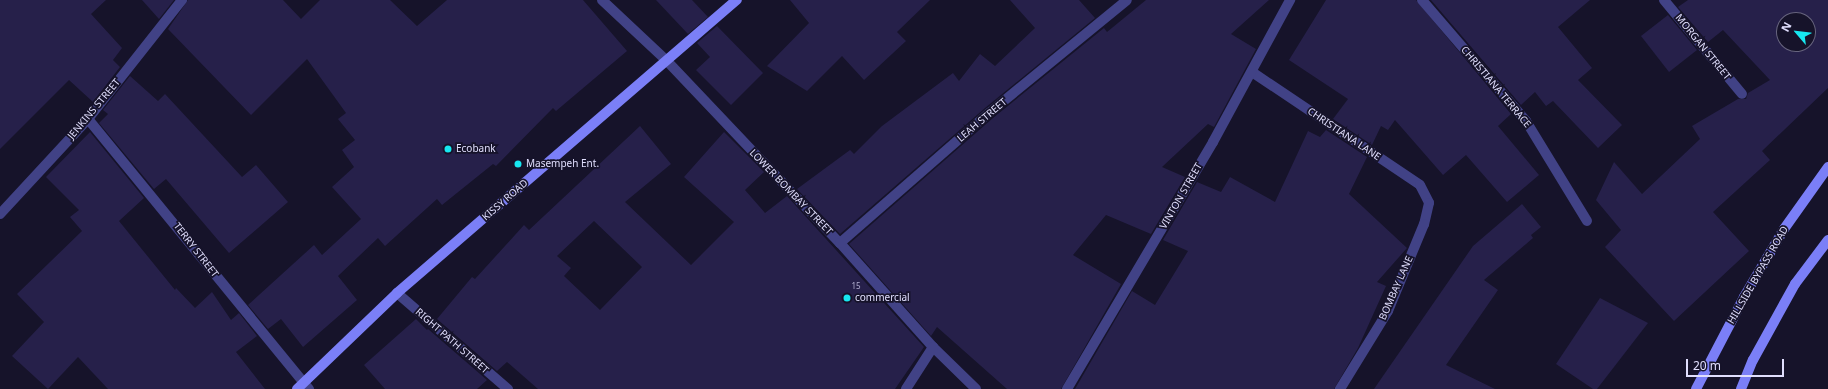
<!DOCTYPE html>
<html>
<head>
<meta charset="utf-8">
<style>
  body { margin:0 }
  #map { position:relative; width:1828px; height:389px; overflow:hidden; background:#16132a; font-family:"Noto Sans",sans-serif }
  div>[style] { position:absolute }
  .building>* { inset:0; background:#26204a }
  .street>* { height:10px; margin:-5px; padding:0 5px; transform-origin:5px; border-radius:5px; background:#414286 }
  .secondary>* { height:10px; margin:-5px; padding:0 5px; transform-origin:5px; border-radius:5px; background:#7b7ff7 }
  .dots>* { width:11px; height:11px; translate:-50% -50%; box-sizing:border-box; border:2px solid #16132a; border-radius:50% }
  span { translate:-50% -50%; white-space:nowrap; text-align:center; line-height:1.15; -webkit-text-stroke:3.5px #16132a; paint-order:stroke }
  .number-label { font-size:8px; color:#b2aed0 }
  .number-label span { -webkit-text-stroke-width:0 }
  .street-label { font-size:10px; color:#e0defd }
  .poi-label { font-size:10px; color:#e0defd }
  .left { translate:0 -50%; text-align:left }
  .north { position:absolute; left:1776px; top:12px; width:40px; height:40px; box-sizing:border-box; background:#16132a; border:1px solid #67647e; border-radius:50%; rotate:298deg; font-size:11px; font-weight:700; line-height:16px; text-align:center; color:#e0defd }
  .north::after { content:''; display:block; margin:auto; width:14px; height:18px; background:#17e7f0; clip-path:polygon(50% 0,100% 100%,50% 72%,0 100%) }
  .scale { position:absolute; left:1686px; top:359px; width:98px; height:18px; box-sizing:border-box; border:2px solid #e0defd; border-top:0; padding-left:5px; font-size:12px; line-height:14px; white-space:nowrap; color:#e0defd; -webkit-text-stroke:3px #16132a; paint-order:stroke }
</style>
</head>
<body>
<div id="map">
  <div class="building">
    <i style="clip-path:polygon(0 0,106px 0,91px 14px,122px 48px,113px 60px,120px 67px,93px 102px,69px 80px,0 149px)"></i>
    <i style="clip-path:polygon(142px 0,174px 0,159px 19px)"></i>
    <i style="clip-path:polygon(188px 0,283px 0,301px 19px,320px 0,390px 0,417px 26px,447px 0,583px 0,627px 51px,556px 111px,553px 108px,496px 166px,493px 164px,442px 205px,437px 199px,385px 246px,378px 238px,338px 276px,357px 300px,303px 347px,281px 319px,268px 329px,248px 305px,314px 245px,322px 255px,361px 219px,332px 187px,354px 167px,342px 150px,355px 140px,338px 119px,346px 113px,307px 59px,251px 115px,168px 29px)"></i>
    <i style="clip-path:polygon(656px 0,692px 0,708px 17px,688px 34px)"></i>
    <i style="clip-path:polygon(790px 0,930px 0,897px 32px,906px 41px,864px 80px,842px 56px,807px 91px,767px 66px,809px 23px)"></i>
    <i style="clip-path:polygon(1010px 0,1079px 0,1095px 18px,985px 108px,840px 234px,797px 189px,850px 150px,854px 154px,882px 126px,953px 73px,959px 81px,980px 54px,995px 66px,1035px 28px)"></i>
    <i style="clip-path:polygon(1146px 0,1269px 0,1231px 34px,1256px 49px,1214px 127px,1208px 124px,1162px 167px,1185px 177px,1151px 234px,1106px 215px,1073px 255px,1121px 284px,1061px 389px,1007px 389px,937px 327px,931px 336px,849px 244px,993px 118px,1104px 28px,1107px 32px)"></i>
    <i style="clip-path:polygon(1326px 0,1416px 0,1511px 114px,1498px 126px,1539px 175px,1507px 202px,1466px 155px,1443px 175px,1395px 120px,1388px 130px,1381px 126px,1372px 145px,1333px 119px,1348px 99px,1289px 60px)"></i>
    <i style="clip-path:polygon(1431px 0,1590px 0,1558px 27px,1592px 68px,1578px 80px,1622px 125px,1598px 148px,1553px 101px,1546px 106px,1535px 92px,1521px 105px)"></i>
    <i style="clip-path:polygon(evenodd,1688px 0,1828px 0,1828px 88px,1762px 151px,1770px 160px,1713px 212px,1749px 251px,1674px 321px,1605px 247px,1621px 230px,1596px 200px,1614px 162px,1642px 194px,1700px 139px,1692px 126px,1738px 99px,1746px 99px,1748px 93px,1770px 80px,1723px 30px,1708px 42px,1678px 7px,1688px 0,1784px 20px,1808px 20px,1808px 44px,1784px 44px,1784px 20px)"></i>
    <i style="clip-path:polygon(1668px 15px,1697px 50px,1669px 72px,1641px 36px)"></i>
    <i style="clip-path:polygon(717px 26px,763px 73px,731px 105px,696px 70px,710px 57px,697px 43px)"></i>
    <i style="clip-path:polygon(130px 76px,158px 101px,165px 94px,242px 177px,256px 165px,288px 202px,229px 253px,166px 179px,154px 189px,99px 123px,108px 114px,103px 110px)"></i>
    <i style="clip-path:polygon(evenodd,640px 126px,671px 164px,625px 202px,691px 265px,734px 222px,684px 177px,724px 132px,764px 172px,745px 190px,765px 213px,787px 196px,924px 347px,895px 389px,538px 389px,507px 362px,497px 371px,437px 319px,472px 277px,475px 279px,524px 225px,529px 230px,640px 126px,594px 221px,642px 267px,600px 310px,564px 276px,571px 268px,557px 256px,594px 221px)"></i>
    <i style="clip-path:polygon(1326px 130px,1367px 157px,1349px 194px,1407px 248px,1377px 282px,1386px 286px,1358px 348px,1334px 389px,1075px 389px,1132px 291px,1155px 305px,1188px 251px,1163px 240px,1197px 182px,1221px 192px,1230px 177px,1275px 202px,1308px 131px,1320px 137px)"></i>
    <i style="clip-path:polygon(90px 132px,144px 198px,119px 221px,175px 290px,176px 288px,195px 308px,212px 292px,231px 320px,239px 313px,257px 336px,236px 352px,265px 389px,108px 389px,78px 357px,48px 389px,12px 356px,44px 322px,17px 294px,82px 231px,70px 217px,79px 210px,46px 177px)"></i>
    <i style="clip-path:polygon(1522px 204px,1541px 227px,1531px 235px,1533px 238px,1484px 280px,1498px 290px,1446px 365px,1495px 389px,1374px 389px,1473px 246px)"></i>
    <i style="clip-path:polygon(1600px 298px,1648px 323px,1597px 389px,1593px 389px,1556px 364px)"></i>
    <i style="clip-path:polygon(416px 319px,427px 330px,428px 329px,487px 380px,477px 389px,385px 389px,364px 365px)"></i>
  </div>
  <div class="street">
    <i style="left:602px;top:0;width:89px;rotate:43.2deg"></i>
    <i style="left:667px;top:61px;width:251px;rotate:46.5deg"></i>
    <i style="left:840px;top:243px;width:140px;rotate:48.2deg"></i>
    <i style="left:933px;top:347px;width:60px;rotate:44.3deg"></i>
    <i style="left:1422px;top:0;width:160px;rotate:49.3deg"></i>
    <i style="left:1526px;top:121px;width:117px;rotate:58.6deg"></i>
    <i style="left:1664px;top:0;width:122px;rotate:50.3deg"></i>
    <i style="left:1252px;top:72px;width:202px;rotate:33.9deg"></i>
    <i style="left:1420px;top:185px;width:20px;rotate:63deg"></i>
    <i style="left:1429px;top:203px;width:22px;rotate:103deg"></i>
    <i style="left:1424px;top:224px;width:94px;rotate:112.5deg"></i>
    <i style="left:1388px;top:311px;width:92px;rotate:121.6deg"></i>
    <i style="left:88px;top:119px;width:349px;rotate:50.7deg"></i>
    <i style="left:0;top:214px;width:129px;rotate:-47.2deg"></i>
    <i style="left:88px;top:119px;width:152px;rotate:-51.7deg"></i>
    <i style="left:840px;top:243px;width:198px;rotate:-41.1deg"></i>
    <i style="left:989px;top:113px;width:178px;rotate:-39.3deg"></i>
    <i style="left:397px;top:293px;width:147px;rotate:40.9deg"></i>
    <i style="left:906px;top:389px;width:50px;rotate:-57.3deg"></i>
    <i style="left:1067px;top:389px;width:287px;rotate:-59.4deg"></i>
    <i style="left:1213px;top:142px;width:162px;rotate:-61.5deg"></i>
  </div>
  <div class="secondary">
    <i style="left:297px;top:389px;width:139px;rotate:-43.8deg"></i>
    <i style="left:397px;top:293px;width:449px;rotate:-40.8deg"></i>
    <i style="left:1696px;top:389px;width:104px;rotate:-62.4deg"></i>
    <i style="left:1744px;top:297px;width:79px;rotate:-59.5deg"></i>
    <i style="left:1784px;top:229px;width:76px;rotate:-54.6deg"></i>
    <i style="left:1741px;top:389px;width:31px;rotate:-68deg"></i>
    <i style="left:1753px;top:360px;width:87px;rotate:-61.1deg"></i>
    <i style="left:1795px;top:284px;width:55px;rotate:-53.1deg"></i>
  </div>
  <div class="dots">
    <i style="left:448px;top:149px;background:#17e7f0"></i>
    <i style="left:518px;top:164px;background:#17e7f0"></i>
    <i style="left:847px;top:298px;background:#17e7f0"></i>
  </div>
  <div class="number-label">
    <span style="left:856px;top:286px">15</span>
  </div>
  <div class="street-label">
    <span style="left:1703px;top:47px;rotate:51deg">MORGAN STREET</span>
    <span style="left:1496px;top:87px;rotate:50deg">CHRISTIANA TERRACE</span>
    <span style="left:94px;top:109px;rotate:-50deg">JENKINS STREET</span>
    <span style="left:982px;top:120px;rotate:-40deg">LEAH STREET</span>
    <span style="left:1344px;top:134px;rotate:34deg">CHRISTIANA LANE</span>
    <span style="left:791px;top:192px;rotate:46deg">LOWER BOMBAY STREET</span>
    <span style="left:1181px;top:196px;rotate:-60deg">VINTON STREET</span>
    <span style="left:505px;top:200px;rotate:-41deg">KISSY ROAD</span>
    <span style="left:196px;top:250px;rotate:52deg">TERRY STREET</span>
    <span style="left:1758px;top:275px;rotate:-60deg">HILLSIDE BYPASS ROAD</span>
    <span style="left:1396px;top:288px;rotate:-66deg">BOMBAY LANE</span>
    <span style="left:452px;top:341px;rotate:41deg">RIGHT PATH STREET</span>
  </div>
  <div class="poi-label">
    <span class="left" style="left:456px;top:149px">Ecobank</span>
    <span class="left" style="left:526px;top:164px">Masempeh Ent.</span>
    <span class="left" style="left:855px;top:298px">commercial</span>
  </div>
  <div class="north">N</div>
  <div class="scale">20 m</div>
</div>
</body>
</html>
